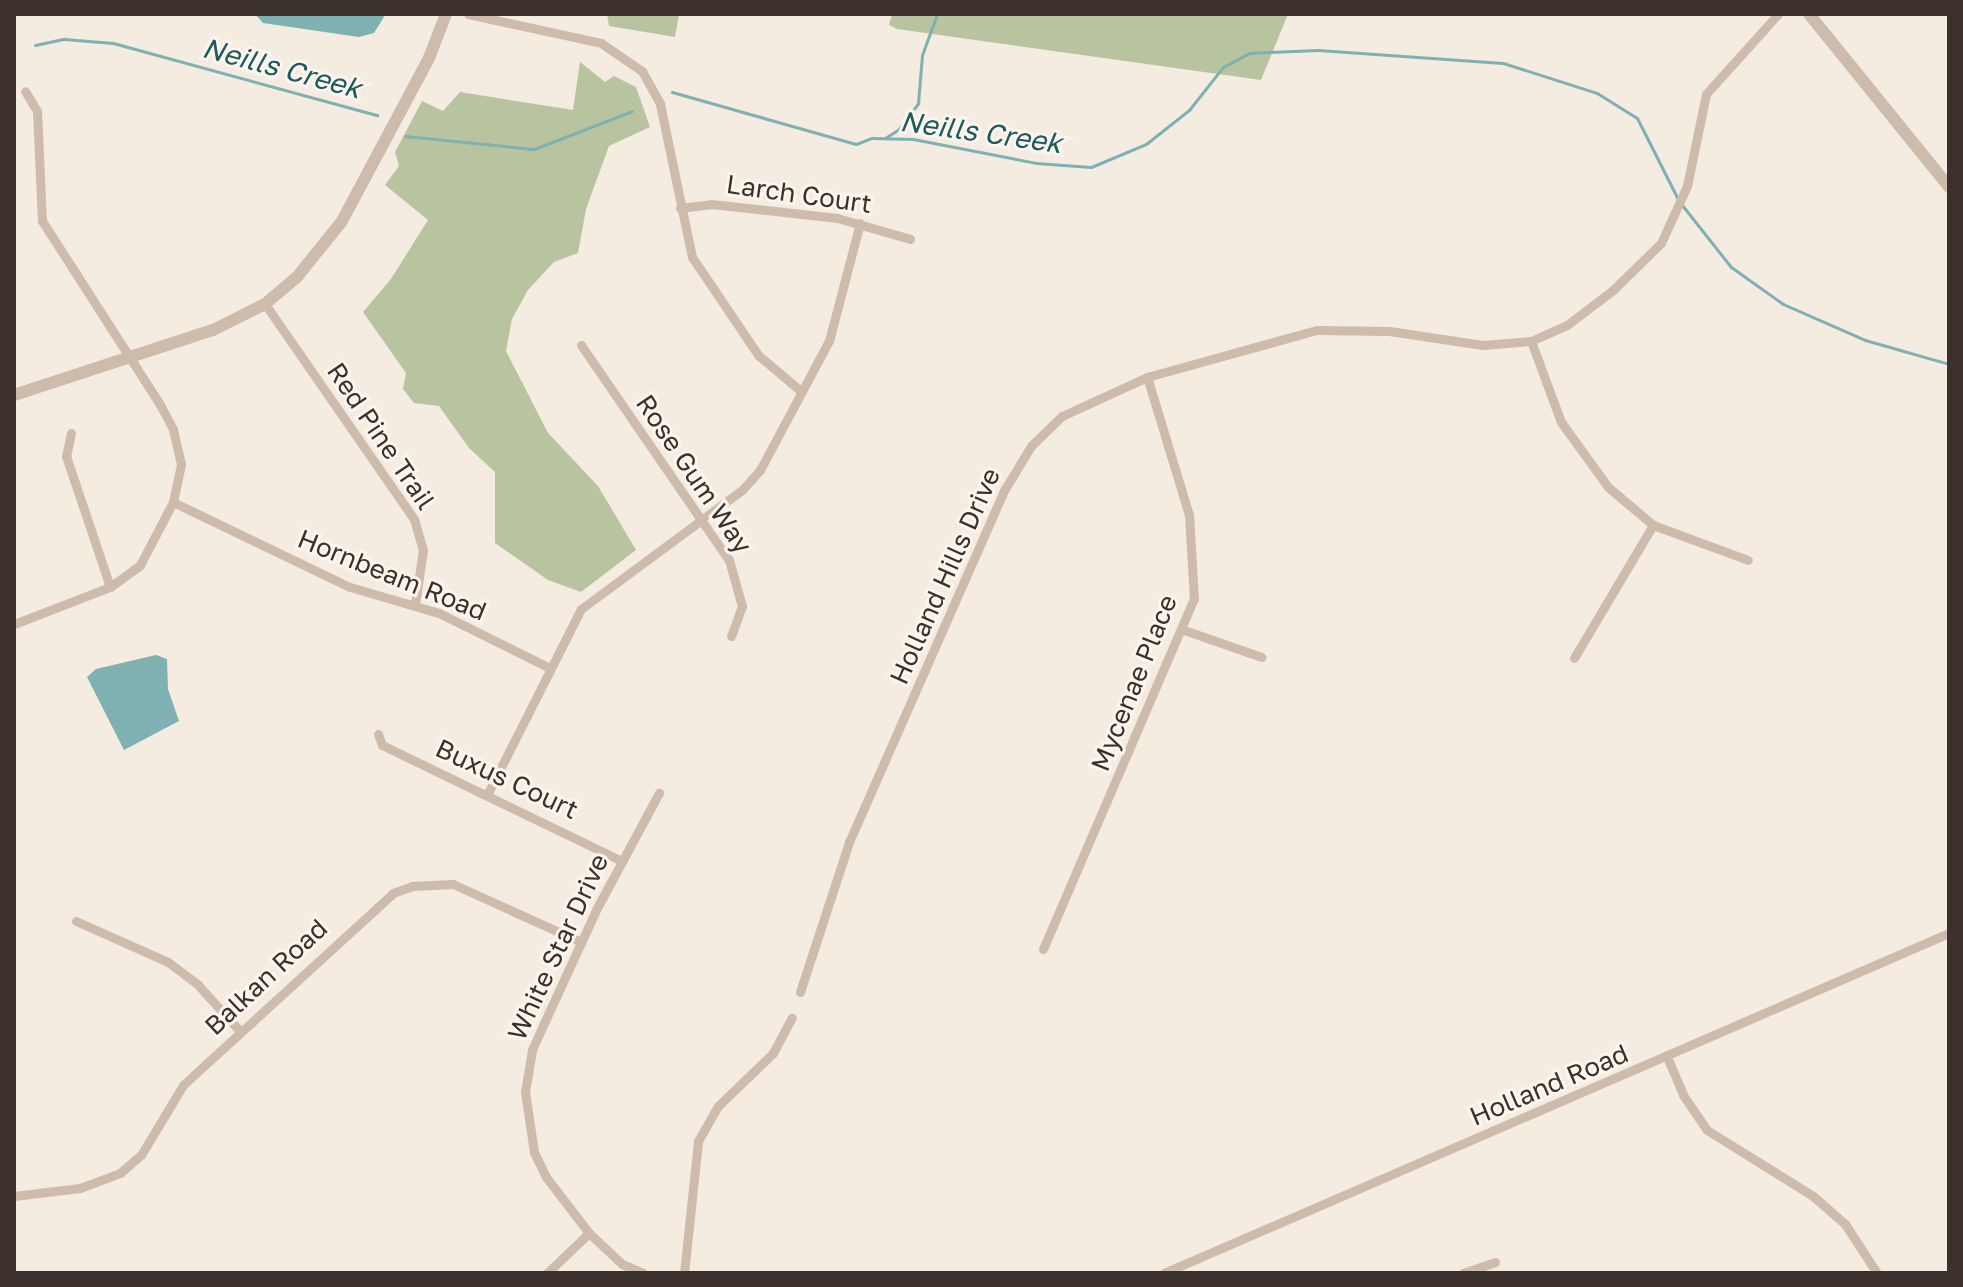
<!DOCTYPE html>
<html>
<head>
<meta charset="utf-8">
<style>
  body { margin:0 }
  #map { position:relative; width:1963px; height:1287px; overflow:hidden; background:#f4ebe1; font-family:"Golos Text",sans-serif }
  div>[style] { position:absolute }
  .green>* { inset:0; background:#b8c4a0 }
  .water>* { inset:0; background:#7fb0b2 }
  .stream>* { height:3px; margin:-1.5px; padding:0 1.5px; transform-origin:1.5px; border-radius:1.5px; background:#7fb0b2 }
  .minor>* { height:9px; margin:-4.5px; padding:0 4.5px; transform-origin:4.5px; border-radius:4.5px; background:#cdbbac }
  .tertiary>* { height:12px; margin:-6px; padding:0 6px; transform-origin:6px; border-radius:6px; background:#cdbbac }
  span { translate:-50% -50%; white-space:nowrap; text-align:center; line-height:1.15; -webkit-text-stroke:6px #fbf5ee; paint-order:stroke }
  .street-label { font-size:26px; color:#3b302b }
  .water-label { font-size:28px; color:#1f5a5e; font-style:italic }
  .frame { position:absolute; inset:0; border:16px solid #3b302b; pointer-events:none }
</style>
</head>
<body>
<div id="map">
  <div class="green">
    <i style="clip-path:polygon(607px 14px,679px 14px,675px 37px,609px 26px)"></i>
    <i style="clip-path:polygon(892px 14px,1288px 14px,1261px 80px,897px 29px,889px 25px)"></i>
    <i style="clip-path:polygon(580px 62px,605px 82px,614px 76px,636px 87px,650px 127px,609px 146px,586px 209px,578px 253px,554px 262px,528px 290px,512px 319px,506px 351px,548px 433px,598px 486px,636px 550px,581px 592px,548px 580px,495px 543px,495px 472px,469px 448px,439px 406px,414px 403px,403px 389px,406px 373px,363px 312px,391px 279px,428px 220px,385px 185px,399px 166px,395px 152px,422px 101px,443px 111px,460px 92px,573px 110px)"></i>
  </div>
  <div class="water">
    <i style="clip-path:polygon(255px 14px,382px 14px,384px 17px,374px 33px,359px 37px,263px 23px)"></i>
    <i style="clip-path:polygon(156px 655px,167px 659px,168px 689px,179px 721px,124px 750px,87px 677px,96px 669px)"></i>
  </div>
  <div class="stream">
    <i style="left:35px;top:45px;width:30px;rotate:-12deg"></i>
    <i style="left:64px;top:39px;width:49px;rotate:4.7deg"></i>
    <i style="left:113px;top:43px;width:274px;rotate:15.3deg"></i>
    <i style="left:672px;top:92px;width:191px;rotate:15.8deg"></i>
    <i style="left:856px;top:144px;width:17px;rotate:-21deg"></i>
    <i style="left:872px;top:138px;width:41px;rotate:1.4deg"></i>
    <i style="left:913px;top:139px;width:125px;rotate:11deg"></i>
    <i style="left:1036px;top:163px;width:55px;rotate:4.2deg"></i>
    <i style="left:1091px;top:167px;width:60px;rotate:-22.7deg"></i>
    <i style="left:1146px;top:144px;width:55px;rotate:-38.3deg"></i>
    <i style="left:1189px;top:110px;width:55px;rotate:-51.7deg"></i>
    <i style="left:1223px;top:67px;width:30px;rotate:-28deg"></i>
    <i style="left:1249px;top:53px;width:69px;rotate:-2.5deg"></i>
    <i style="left:1318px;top:50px;width:185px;rotate:4deg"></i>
    <i style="left:1503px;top:63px;width:99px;rotate:17.7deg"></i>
    <i style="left:1597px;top:93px;width:47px;rotate:32deg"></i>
    <i style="left:1637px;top:118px;width:91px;rotate:63.2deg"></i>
    <i style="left:405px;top:136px;width:130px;rotate:5.8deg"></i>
    <i style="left:534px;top:149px;width:105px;rotate:-21.2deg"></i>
    <i style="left:885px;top:138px;width:15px;rotate:-32deg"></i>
    <i style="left:898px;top:130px;width:34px;rotate:-53deg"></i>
    <i style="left:918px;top:103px;width:48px;rotate:-85.2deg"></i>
    <i style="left:922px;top:55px;width:44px;rotate:-69.9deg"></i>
    <i style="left:1682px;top:205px;width:79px;rotate:51.7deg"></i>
    <i style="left:1731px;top:267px;width:64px;rotate:35.4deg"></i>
    <i style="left:1783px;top:304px;width:90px;rotate:23.7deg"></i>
    <i style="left:1865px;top:340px;width:87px;rotate:15.9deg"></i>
  </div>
  <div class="minor">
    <i style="left:468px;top:14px;width:136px;rotate:12.3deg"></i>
    <i style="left:601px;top:43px;width:50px;rotate:34.3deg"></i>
    <i style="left:642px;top:71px;width:38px;rotate:61deg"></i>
    <i style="left:660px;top:104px;width:156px;rotate:78.2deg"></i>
    <i style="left:692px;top:257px;width:118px;rotate:56deg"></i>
    <i style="left:758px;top:355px;width:57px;rotate:40.1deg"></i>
    <i style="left:680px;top:208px;width:31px;rotate:-7deg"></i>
    <i style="left:711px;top:204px;width:127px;rotate:6.3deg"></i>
    <i style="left:837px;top:218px;width:76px;rotate:16deg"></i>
    <i style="left:265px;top:304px;width:262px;rotate:55.3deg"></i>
    <i style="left:414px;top:519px;width:32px;rotate:74deg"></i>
    <i style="left:423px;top:550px;width:56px;rotate:98.3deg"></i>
    <i style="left:1531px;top:341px;width:86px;rotate:69.7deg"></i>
    <i style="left:1561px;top:422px;width:80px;rotate:54.1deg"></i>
    <i style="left:1608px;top:487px;width:59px;rotate:40.2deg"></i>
    <i style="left:1653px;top:525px;width:101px;rotate:20.2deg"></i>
    <i style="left:581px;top:345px;width:261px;rotate:55.5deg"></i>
    <i style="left:729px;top:560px;width:48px;rotate:74.2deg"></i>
    <i style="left:742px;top:606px;width:32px;rotate:110deg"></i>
    <i style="left:71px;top:433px;width:24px;rotate:102deg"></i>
    <i style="left:66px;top:456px;width:138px;rotate:71.4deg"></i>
    <i style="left:173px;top:502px;width:196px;rotate:25.7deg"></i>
    <i style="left:350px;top:587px;width:93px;rotate:16.3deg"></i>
    <i style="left:439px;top:613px;width:124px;rotate:26.4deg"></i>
    <i style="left:14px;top:624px;width:103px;rotate:-21.1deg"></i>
    <i style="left:110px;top:587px;width:37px;rotate:-36deg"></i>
    <i style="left:140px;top:565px;width:71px;rotate:-62.4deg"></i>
    <i style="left:173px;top:502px;width:39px;rotate:-78deg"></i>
    <i style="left:181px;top:464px;width:36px;rotate:-103deg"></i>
    <i style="left:173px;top:429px;width:30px;rotate:-118deg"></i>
    <i style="left:159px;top:403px;width:216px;rotate:-122.7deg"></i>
    <i style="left:42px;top:221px;width:110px;rotate:-92.6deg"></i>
    <i style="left:37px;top:111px;width:23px;rotate:-121deg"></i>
    <i style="left:1184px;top:630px;width:82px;rotate:19.3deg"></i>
    <i style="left:1574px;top:658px;width:155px;rotate:-59.3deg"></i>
    <i style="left:378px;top:734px;width:12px;rotate:70deg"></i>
    <i style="left:382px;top:745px;width:267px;rotate:25.8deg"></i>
    <i style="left:487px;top:795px;width:208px;rotate:-63.2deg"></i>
    <i style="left:581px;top:609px;width:200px;rotate:-36.5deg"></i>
    <i style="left:742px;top:490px;width:27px;rotate:-48deg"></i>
    <i style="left:760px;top:470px;width:146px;rotate:-61.9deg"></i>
    <i style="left:829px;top:341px;width:122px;rotate:-75.3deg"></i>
    <i style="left:76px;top:921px;width:101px;rotate:24deg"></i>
    <i style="left:168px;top:962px;width:38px;rotate:37deg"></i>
    <i style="left:198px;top:985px;width:61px;rotate:47.7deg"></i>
    <i style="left:1043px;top:949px;width:381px;rotate:-66.7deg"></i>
    <i style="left:1194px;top:599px;width:84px;rotate:-93.4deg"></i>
    <i style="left:1189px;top:515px;width:144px;rotate:-106.9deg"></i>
    <i style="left:800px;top:992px;width:158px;rotate:-71.9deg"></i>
    <i style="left:849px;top:842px;width:386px;rotate:-66.2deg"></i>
    <i style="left:1005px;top:489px;width:50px;rotate:-58.8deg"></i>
    <i style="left:1031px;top:446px;width:43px;rotate:-44.1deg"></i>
    <i style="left:1062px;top:416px;width:94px;rotate:-24.6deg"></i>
    <i style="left:1147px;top:377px;width:175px;rotate:-15.5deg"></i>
    <i style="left:1316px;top:330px;width:73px;rotate:0.8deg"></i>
    <i style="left:1389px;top:331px;width:95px;rotate:8.5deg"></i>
    <i style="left:1483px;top:345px;width:48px;rotate:-4.8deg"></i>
    <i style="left:1531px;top:341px;width:39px;rotate:-24deg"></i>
    <i style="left:1567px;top:325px;width:58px;rotate:-37.3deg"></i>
    <i style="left:1613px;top:290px;width:67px;rotate:-44.4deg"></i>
    <i style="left:1661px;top:243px;width:63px;rotate:-65.5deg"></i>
    <i style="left:1687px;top:186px;width:94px;rotate:-78.3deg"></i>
    <i style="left:1706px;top:94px;width:108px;rotate:-48deg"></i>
    <i style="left:1668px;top:1059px;width:39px;rotate:67deg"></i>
    <i style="left:1683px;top:1095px;width:42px;rotate:55.6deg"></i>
    <i style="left:1707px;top:1130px;width:125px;rotate:31.9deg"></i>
    <i style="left:1813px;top:1196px;width:43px;rotate:41.2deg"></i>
    <i style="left:1845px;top:1224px;width:59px;rotate:56.9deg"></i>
    <i style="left:14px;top:1196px;width:66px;rotate:-6.9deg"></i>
    <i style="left:80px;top:1188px;width:43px;rotate:-20.6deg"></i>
    <i style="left:120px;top:1173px;width:28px;rotate:-41deg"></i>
    <i style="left:141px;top:1155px;width:82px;rotate:-59deg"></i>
    <i style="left:183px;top:1085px;width:285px;rotate:-42.4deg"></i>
    <i style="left:393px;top:893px;width:20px;rotate:-20deg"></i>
    <i style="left:412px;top:886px;width:41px;rotate:-2.8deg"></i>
    <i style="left:453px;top:884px;width:141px;rotate:24.4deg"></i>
    <i style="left:547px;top:1273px;width:58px;rotate:-43.6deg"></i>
    <i style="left:643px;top:1273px;width:23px;rotate:-157deg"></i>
    <i style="left:622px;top:1264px;width:45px;rotate:-136.8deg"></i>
    <i style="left:589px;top:1233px;width:71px;rotate:-127.5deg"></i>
    <i style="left:546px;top:1177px;width:28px;rotate:-116deg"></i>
    <i style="left:534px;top:1152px;width:61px;rotate:-98.5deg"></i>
    <i style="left:525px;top:1092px;width:43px;rotate:-80.5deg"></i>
    <i style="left:532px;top:1050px;width:32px;rotate:-66deg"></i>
    <i style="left:545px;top:1021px;width:124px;rotate:-65.3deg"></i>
    <i style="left:597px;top:908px;width:131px;rotate:-61.7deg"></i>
    <i style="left:684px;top:1273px;width:133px;rotate:-83.9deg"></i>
    <i style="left:698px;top:1141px;width:40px;rotate:-60.3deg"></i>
    <i style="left:718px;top:1106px;width:76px;rotate:-43.9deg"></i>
    <i style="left:773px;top:1053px;width:40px;rotate:-62deg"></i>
    <i style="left:1164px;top:1273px;width:855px;rotate:-23.42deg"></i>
    <i style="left:1463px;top:1273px;width:34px;rotate:-19deg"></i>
  </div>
  <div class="tertiary">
    <i style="left:1809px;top:14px;width:223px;rotate:51deg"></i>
    <i style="left:14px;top:395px;width:209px;rotate:-18.1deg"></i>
    <i style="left:213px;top:330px;width:58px;rotate:-26.6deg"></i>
    <i style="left:265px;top:304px;width:42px;rotate:-40.2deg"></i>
    <i style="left:297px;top:277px;width:72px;rotate:-51.2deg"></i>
    <i style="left:342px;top:221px;width:185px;rotate:-61.9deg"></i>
    <i style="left:429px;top:58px;width:47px;rotate:-68.9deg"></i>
  </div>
  <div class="street-label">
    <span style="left:799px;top:194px;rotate:8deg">Larch Court</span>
    <span style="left:381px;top:436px;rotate:56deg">Red Pine Trail</span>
    <span style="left:694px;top:474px;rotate:56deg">Rose Gum Way</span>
    <span style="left:392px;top:575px;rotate:22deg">Hornbeam Road</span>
    <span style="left:945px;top:576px;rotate:-66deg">Holland Hills Drive</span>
    <span style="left:1134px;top:683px;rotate:-68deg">Mycenae Place</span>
    <span style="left:507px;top:779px;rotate:25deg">Buxus Court</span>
    <span style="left:558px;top:947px;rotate:-65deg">White Star Drive</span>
    <span style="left:266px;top:977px;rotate:-43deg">Balkan Road</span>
    <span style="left:1549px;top:1085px;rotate:-23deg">Holland Road</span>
  </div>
  <div class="water-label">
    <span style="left:282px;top:68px;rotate:15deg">Neills Creek</span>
    <span style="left:981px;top:132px;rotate:8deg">Neills Creek</span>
  </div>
  <div class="frame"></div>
</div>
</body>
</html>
